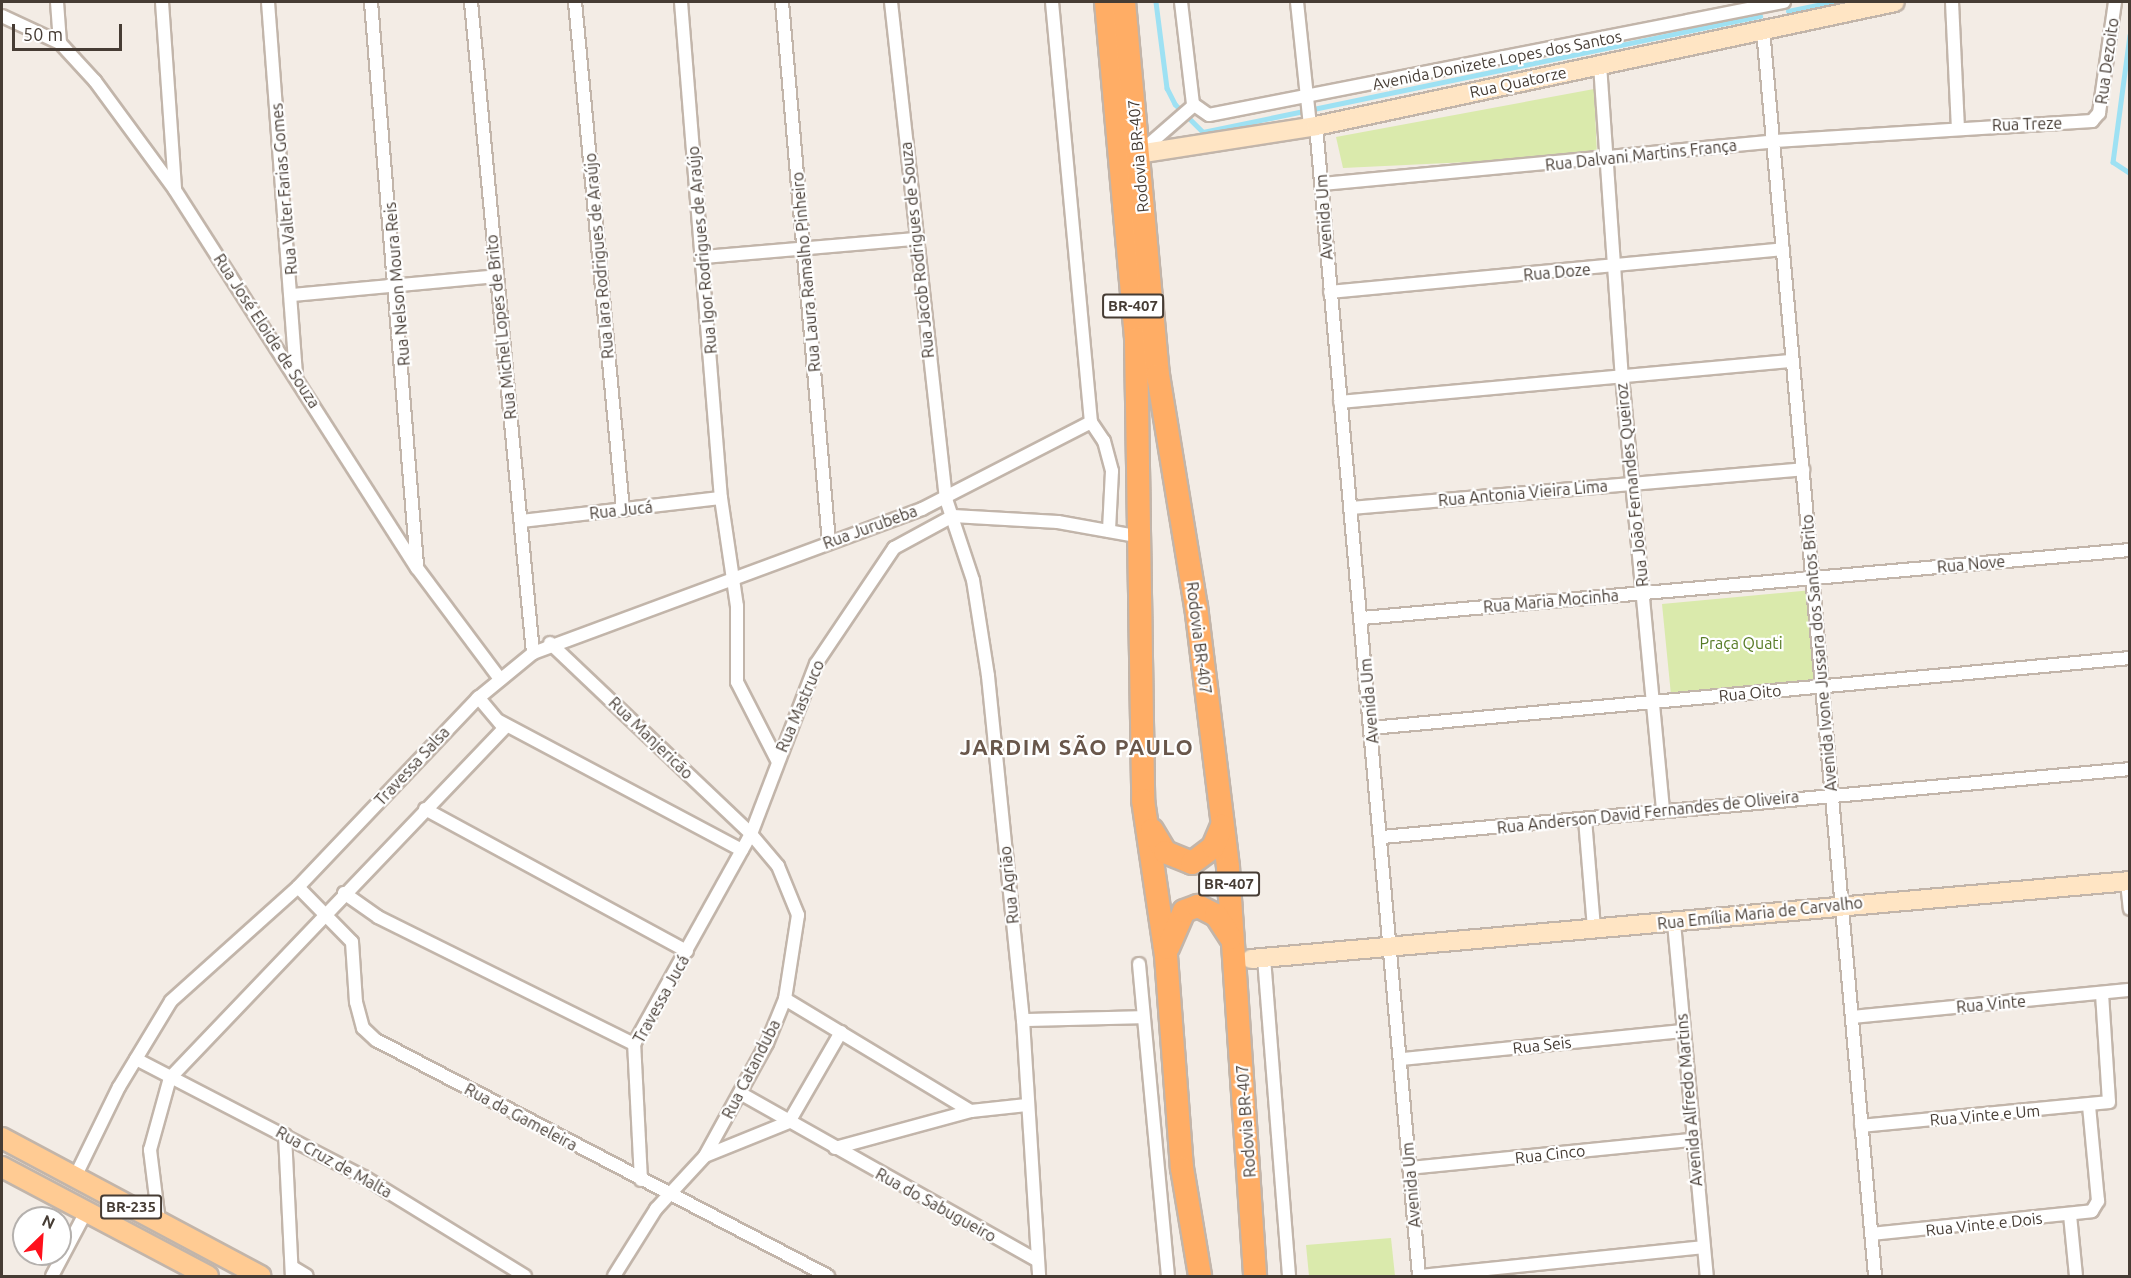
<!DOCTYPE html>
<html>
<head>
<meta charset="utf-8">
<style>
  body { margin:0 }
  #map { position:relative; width:2131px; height:1278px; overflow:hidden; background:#f3ece5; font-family:Ubuntu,sans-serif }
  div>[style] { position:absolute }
  .green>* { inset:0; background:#daeaac }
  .stream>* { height:4.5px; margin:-2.25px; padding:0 2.25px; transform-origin:2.25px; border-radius:2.25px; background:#9ee1f3 }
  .roads { filter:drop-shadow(2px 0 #c2b5aa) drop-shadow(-2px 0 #c2b5aa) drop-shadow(0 2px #c2b5aa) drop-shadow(0 -2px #c2b5aa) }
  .street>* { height:12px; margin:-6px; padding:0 6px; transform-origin:6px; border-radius:6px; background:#fff }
  .secondary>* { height:18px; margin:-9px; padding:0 9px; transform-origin:9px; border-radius:9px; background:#ffe5c4 }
  .primary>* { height:20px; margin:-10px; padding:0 10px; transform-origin:10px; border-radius:10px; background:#ffcb93 }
  .highway>* { height:22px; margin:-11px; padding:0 11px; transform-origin:11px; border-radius:11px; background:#ffad65 }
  span { translate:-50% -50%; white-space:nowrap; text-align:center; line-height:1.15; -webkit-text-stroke:4.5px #fff; paint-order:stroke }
  .shield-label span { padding:2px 4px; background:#fff; border:2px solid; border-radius:4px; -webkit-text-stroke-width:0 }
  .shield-label { font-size:15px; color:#463c34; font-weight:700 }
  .street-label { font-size:16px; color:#463c34 }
  .park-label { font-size:16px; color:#567a25 }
  .district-label { font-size:22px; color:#69574b; font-weight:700; letter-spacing:1.5px }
  .frame { position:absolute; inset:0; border:3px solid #463c34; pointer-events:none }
  .north { position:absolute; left:12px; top:1206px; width:60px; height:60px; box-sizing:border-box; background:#fff; border:2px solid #b5b1ae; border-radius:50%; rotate:25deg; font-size:16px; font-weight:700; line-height:24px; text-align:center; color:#463c34 }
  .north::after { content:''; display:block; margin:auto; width:21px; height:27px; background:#ff111c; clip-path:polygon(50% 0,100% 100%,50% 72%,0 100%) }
  .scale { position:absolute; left:12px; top:24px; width:110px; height:27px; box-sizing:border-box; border:3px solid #463c34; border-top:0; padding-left:8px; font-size:18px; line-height:21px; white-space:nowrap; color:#463c34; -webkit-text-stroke:4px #fff; paint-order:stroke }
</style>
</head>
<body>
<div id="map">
  <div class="green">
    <i style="clip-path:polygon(1594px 89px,1597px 156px,1343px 168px,1336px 137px)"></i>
    <i style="clip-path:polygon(1812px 590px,1821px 681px,1671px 695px,1662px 604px)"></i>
    <i style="clip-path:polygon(1391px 1238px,1395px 1276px,1309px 1276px,1306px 1245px)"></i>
  </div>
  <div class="stream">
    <i style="left:1156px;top:2px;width:87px;rotate:82.7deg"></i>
    <i style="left:1167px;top:88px;width:18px;rotate:63deg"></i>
    <i style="left:1175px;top:104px;width:40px;rotate:45deg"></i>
    <i style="left:1203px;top:132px;width:569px;rotate:-11.76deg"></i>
    <i style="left:1788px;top:11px;width:45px;rotate:-11.6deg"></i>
    <i style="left:2130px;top:35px;width:128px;rotate:97.6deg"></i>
    <i style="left:2113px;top:162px;width:20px;rotate:33deg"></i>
  </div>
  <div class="roads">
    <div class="street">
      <i style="left:57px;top:2px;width:41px;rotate:85.8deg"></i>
      <i style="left:162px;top:2px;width:187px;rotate:86deg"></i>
      <i style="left:268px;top:2px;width:374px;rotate:85.7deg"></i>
      <i style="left:371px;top:2px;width:565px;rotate:85.33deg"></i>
      <i style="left:471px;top:2px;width:654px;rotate:84.56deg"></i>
      <i style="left:575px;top:2px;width:510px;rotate:84.6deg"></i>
      <i style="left:681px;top:2px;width:498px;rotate:85.4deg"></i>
      <i style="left:721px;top:498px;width:109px;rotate:81.6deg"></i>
      <i style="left:737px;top:606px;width:76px;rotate:90deg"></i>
      <i style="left:737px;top:682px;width:88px;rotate:62.9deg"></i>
      <i style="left:782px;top:2px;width:542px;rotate:85.03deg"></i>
      <i style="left:891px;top:2px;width:500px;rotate:83.69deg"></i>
      <i style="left:946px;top:499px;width:85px;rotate:71.6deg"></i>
      <i style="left:973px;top:580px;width:97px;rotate:81.1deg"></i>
      <i style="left:988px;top:676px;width:346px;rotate:84.2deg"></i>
      <i style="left:1023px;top:1020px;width:256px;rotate:86.4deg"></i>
      <i style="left:1052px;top:2px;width:422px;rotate:84.7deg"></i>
      <i style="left:1181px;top:2px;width:103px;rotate:83.3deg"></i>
      <i style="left:1193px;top:104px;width:19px;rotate:35deg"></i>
      <i style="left:1209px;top:115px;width:586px;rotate:-11.12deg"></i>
      <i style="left:1297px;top:2px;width:125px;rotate:84deg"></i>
      <i style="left:1952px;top:2px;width:125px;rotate:87.3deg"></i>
      <i style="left:2px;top:16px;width:64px;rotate:25deg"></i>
      <i style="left:60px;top:43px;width:52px;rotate:47.4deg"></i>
      <i style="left:95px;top:81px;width:135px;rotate:53.7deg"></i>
      <i style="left:175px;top:190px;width:449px;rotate:57.4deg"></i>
      <i style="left:417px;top:568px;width:139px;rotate:53.2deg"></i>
      <i style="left:1763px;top:30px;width:1251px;rotate:84.86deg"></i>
      <i style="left:1600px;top:65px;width:312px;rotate:86deg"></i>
      <i style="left:1622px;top:376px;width:436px;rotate:84.6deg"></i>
      <i style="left:1316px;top:126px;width:1155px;rotate:84.88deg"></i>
      <i style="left:1139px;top:153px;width:72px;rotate:-41deg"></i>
      <i style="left:1323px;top:184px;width:454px;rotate:-5.4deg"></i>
      <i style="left:1775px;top:141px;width:318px;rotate:-3.6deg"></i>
      <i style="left:2092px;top:121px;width:11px;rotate:-49deg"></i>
      <i style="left:2099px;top:113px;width:112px;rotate:-81.8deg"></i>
      <i style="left:704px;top:257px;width:212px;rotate:-4.9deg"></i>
      <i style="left:1330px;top:292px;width:455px;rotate:-5.4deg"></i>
      <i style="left:293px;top:295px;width:204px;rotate:-5.3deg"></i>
      <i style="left:1340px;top:402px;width:454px;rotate:-5.2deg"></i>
      <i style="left:1351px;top:508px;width:454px;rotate:-4.9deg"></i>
      <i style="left:521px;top:521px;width:201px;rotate:-6.6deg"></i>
      <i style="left:1362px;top:618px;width:771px;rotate:-5.06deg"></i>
      <i style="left:550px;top:643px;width:277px;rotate:43.5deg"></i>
      <i style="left:751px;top:834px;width:42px;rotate:49.8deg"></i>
      <i style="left:778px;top:866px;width:53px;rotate:67.8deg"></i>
      <i style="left:798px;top:915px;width:85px;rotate:98.8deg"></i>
      <i style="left:785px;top:999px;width:48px;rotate:112.2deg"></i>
      <i style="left:767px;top:1043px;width:129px;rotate:118.8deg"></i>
      <i style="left:705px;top:1156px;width:72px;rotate:132.8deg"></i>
      <i style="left:656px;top:1209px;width:79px;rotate:122.1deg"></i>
      <i style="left:499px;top:721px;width:275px;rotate:28deg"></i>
      <i style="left:1371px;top:728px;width:762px;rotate:-5.27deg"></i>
      <i style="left:425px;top:809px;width:298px;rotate:28.5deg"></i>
      <i style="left:1585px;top:819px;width:109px;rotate:85.3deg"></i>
      <i style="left:1382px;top:837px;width:751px;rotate:-5.19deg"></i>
      <i style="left:2127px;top:882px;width:27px;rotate:84deg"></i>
      <i style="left:298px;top:887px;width:77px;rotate:45.5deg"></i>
      <i style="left:352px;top:942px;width:60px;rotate:86.2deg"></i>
      <i style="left:356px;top:1002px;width:27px;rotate:75deg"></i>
      <i style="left:363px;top:1028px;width:18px;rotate:43deg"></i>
      <i style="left:376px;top:1040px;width:510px;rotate:27.57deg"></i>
      <i style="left:344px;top:893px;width:42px;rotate:35.2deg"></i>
      <i style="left:378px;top:917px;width:286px;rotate:26.4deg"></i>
      <i style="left:1674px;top:923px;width:355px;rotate:84.7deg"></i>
      <i style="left:1264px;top:958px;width:319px;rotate:85.5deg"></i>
      <i style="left:1139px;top:964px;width:313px;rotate:84.7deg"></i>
      <i style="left:785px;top:999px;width:217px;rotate:31.1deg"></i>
      <i style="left:1853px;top:1017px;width:278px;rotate:-5.6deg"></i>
      <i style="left:1023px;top:1020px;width:120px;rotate:-1.4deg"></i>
      <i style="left:136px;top:1059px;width:257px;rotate:27.4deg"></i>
      <i style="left:364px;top:1177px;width:189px;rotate:31.6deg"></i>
      <i style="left:1402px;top:1059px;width:281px;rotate:-5.7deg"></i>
      <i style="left:740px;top:1093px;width:342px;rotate:29.4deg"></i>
      <i style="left:789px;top:1122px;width:104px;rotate:-60deg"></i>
      <i style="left:1861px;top:1126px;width:249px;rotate:-5.5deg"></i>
      <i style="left:2109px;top:1102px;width:108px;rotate:-93.7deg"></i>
      <i style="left:285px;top:1135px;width:141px;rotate:87.2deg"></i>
      <i style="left:835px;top:1148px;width:141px;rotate:-15.2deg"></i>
      <i style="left:971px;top:1111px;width:56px;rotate:-6.1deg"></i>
      <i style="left:705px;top:1156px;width:91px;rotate:-22deg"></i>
      <i style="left:1409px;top:1168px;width:284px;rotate:-5.7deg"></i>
      <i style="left:76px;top:1175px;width:98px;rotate:-64deg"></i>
      <i style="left:119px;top:1087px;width:100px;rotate:-58.8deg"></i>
      <i style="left:171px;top:1001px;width:171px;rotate:-41.9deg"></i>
      <i style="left:298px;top:887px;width:260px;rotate:-46.4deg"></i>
      <i style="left:477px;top:699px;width:72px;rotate:-39.4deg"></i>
      <i style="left:533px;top:653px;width:415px;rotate:-20.3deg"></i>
      <i style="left:922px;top:509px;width:190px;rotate:-27.2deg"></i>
      <i style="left:1091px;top:422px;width:23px;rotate:56deg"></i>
      <i style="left:1104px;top:441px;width:31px;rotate:75deg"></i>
      <i style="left:1112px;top:471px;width:60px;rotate:92.9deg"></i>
      <i style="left:641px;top:1180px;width:136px;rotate:-92.9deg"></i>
      <i style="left:634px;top:1044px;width:240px;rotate:-60.9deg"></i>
      <i style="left:751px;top:834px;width:182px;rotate:-69.1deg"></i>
      <i style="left:816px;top:664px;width:140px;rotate:-56.1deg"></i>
      <i style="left:894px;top:548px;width:67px;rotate:-28.5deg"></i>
      <i style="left:953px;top:516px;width:105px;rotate:3.3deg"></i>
      <i style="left:1058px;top:522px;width:84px;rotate:10.2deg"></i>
      <i style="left:2070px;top:1215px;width:61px;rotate:84.4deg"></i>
      <i style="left:159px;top:1222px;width:73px;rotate:-97.1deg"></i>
      <i style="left:150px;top:1150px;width:75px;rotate:-74.5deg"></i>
      <i style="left:170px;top:1078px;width:484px;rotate:-46.3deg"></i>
      <i style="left:504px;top:728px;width:40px;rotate:-130deg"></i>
      <i style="left:1871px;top:1234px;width:222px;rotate:-5.9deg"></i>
      <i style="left:2092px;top:1211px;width:12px;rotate:-59deg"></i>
      <i style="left:2098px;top:1201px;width:96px;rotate:-95.4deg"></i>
      <i style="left:292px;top:1267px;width:17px;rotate:31deg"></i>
      <i style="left:52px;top:1276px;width:75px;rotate:-62.1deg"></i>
      <i style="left:1419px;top:1276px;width:286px;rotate:-5.8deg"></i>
    </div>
    <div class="secondary">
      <i style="left:1138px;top:154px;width:180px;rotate:-8.9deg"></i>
      <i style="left:1316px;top:126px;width:592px;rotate:-12.09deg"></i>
      <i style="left:1251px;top:959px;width:882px;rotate:-5.07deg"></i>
    </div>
    <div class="primary">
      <i style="left:2px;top:1138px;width:293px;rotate:28.1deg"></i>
      <i style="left:2px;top:1167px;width:233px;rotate:27.9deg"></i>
    </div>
    <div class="highway">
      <i style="left:1106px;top:2px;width:338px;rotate:84.9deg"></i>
      <i style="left:1136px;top:339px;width:461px;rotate:89.1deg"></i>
      <i style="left:1143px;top:800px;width:158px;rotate:81.6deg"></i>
      <i style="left:1166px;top:956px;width:213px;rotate:85.7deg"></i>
      <i style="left:1182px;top:1168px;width:109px;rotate:80.5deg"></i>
      <i style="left:1124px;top:2px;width:375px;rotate:84.8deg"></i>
      <i style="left:1158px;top:375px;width:234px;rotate:80.7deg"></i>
      <i style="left:1196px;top:606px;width:264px;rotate:83deg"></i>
      <i style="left:1228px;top:868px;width:409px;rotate:86.2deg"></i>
      <i style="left:1152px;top:830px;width:26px;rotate:59deg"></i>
      <i style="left:1165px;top:852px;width:29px;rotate:22deg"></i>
      <i style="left:1192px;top:863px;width:26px;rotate:-37deg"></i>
      <i style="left:1213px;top:847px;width:23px;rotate:-67deg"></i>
      <i style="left:1168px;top:948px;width:40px;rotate:-66.6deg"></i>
      <i style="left:1184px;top:911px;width:15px;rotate:-20deg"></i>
      <i style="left:1198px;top:906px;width:20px;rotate:27deg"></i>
      <i style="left:1216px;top:915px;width:27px;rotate:57deg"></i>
    </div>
  </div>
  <div class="shield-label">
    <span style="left:1133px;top:306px">BR-407</span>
    <span style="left:1229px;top:884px">BR-407</span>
    <span style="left:131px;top:1207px">BR-235</span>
  </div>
  <div class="street-label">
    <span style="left:1497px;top:60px;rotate:-11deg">Avenida Donizete Lopes dos Santos</span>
    <span style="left:2107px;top:61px;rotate:-82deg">Rua Dezoito</span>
    <span style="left:1518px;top:82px;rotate:-12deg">Rua Quatorze</span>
    <span style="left:2027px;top:124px;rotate:-2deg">Rua Treze</span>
    <span style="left:1641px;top:155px;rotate:-6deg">Rua Dalvani Martins França</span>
    <span style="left:1138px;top:156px;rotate:-95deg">Rodovia BR-407</span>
    <span style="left:284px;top:189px;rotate:-95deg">Rua Valter Farias Gomes</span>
    <span style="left:1324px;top:217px;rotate:-94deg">Avenida Um</span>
    <span style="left:702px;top:250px;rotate:-95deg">Rua Igor Rodrigues de Araújo</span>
    <span style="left:917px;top:250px;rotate:-96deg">Rua Jacob Rodrigues de Souza</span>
    <span style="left:599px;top:256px;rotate:-95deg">Rua Iara Rodrigues de Araújo</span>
    <span style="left:806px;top:272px;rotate:-95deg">Rua Laura Ramalho Pinheiro</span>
    <span style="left:1557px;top:272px;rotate:-5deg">Rua Doze</span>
    <span style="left:397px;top:284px;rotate:-95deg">Rua Nelson Moura Reis</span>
    <span style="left:501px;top:327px;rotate:-96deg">Rua Michel Lopes de Brito</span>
    <span style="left:267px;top:331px;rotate:57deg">Rua José Eloide de Souza</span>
    <span style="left:1632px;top:485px;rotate:-96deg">Rua João Fernandes Queiroz</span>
    <span style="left:1523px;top:493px;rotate:-5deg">Rua Antonia Vieira Lima</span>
    <span style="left:621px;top:510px;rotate:-6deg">Rua Jucá</span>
    <span style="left:870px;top:527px;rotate:-20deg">Rua Jurubeba</span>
    <span style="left:1971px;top:564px;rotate:-5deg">Rua Nove</span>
    <span style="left:1551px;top:601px;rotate:-5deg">Rua Maria Mocinha</span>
    <span style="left:1199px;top:638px;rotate:83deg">Rodovia BR-407</span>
    <span style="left:1819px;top:653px;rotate:-95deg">Avenida Ivone Jussara dos Santos Brito</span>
    <span style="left:1750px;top:693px;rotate:-5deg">Rua Oito</span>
    <span style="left:1369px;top:701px;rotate:-95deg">Avenida Um</span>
    <span style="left:800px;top:706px;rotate:-67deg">Rua Mastruco</span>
    <span style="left:651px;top:738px;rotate:44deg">Rua Manjericão</span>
    <span style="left:412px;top:766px;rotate:-47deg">Travessa Salsa</span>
    <span style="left:1648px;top:812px;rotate:-6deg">Rua Anderson David Fernandes de Oliveira</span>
    <span style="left:1009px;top:885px;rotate:-96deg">Rua Agrião</span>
    <span style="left:1760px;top:913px;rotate:-6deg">Rua Emília Maria de Carvalho</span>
    <span style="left:661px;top:999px;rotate:-61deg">Travessa Jucá</span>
    <span style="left:1991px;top:1004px;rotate:-5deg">Rua Vinte</span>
    <span style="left:1542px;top:1045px;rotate:-6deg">Rua Seis</span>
    <span style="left:751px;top:1069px;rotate:-63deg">Rua Catanduba</span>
    <span style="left:1689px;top:1100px;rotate:-95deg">Avenida Alfredo Martins</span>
    <span style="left:1985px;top:1115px;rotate:-5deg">Rua Vinte e Um</span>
    <span style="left:521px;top:1117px;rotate:28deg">Rua da Gameleira</span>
    <span style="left:1246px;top:1121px;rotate:-94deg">Rodovia BR-407</span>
    <span style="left:1550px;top:1154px;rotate:-6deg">Rua Cinco</span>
    <span style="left:334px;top:1162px;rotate:29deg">Rua Cruz de Malta</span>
    <span style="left:1411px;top:1185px;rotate:-95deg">Avenida Um</span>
    <span style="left:936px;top:1205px;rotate:29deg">Rua do Sabugueiro</span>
    <span style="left:1984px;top:1224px;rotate:-6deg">Rua Vinte e Dois</span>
  </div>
  <div class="park-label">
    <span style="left:1741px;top:643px">Praça Quati</span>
  </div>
  <div class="district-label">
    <span style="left:1077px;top:747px">JARDIM SÃO PAULO</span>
  </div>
  <div class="frame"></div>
  <div class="north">N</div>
  <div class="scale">50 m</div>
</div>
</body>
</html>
